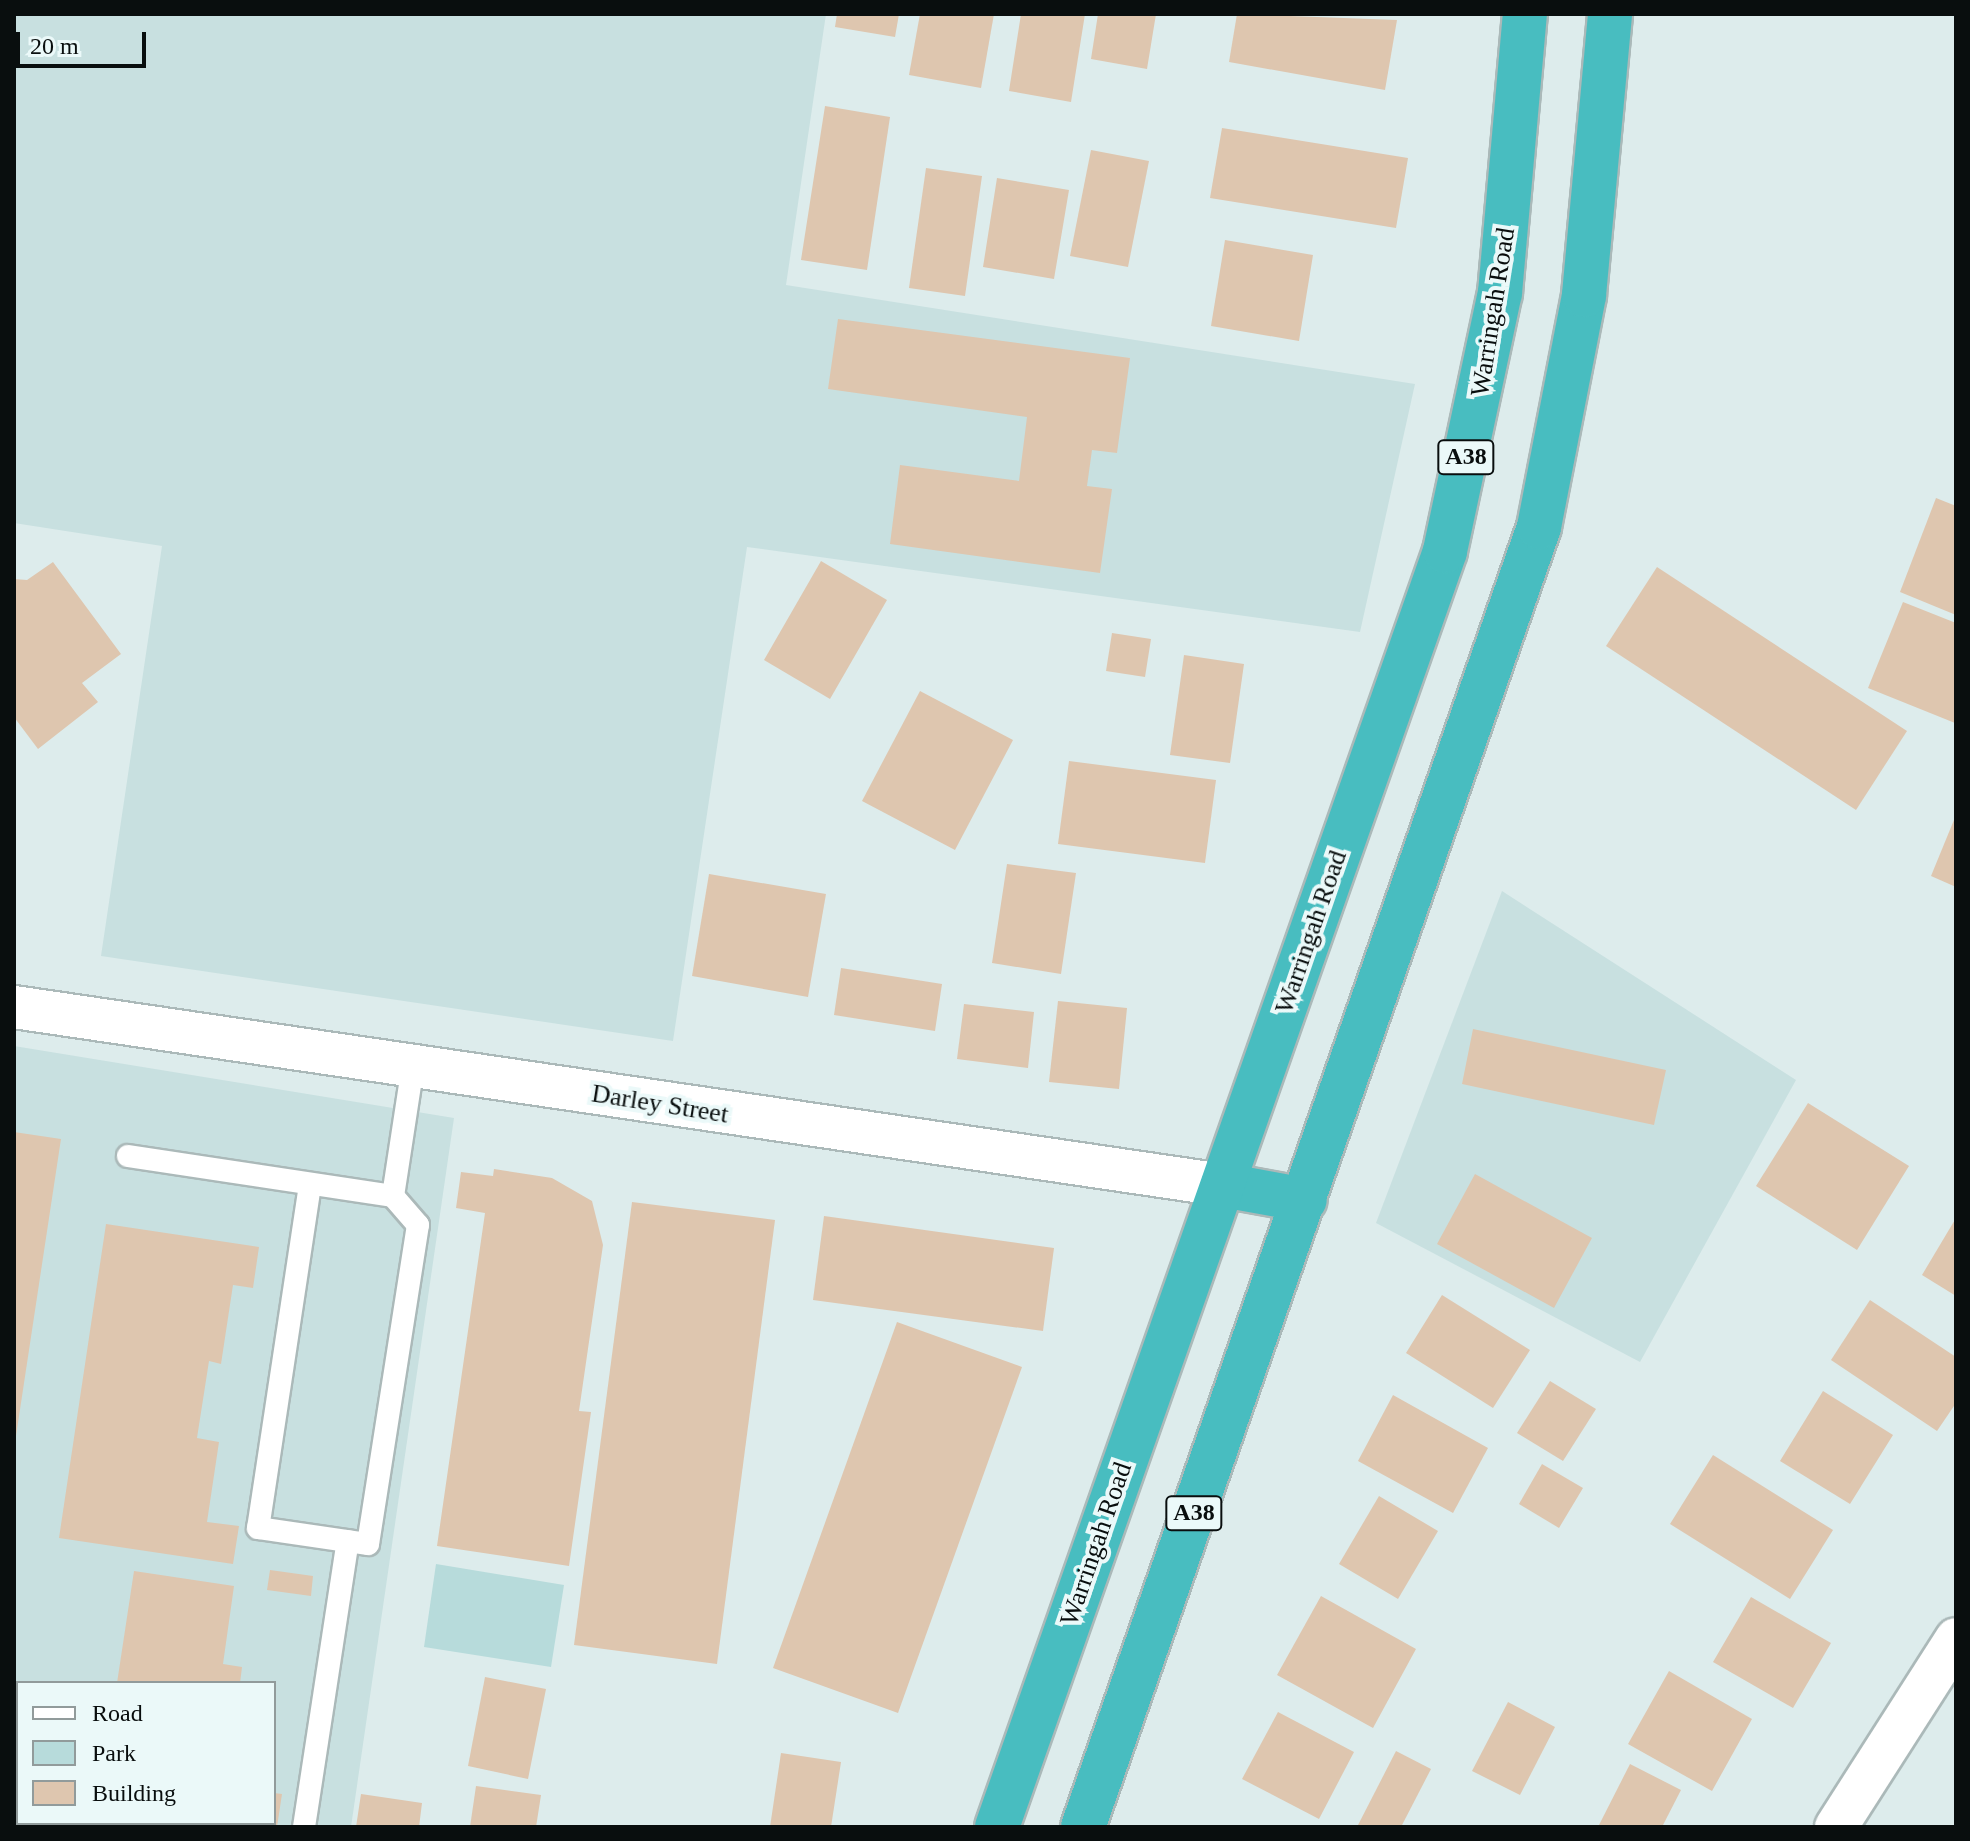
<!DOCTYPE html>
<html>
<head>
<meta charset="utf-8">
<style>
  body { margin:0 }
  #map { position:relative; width:1970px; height:1841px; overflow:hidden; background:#ddecec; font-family:Georgia,serif }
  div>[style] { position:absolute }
  .built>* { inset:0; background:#c8e0e0 }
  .green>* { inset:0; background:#b7dbdb }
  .building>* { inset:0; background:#dec6af }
  .roads { filter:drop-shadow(2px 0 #abb9b9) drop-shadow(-2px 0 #abb9b9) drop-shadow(0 2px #abb9b9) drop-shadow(0 -2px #abb9b9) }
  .lane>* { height:22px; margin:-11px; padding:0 11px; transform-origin:11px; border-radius:11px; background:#fff }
  .street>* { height:42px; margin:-21px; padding:0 21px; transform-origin:21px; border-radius:21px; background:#fff }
  .highway>* { height:44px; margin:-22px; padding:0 22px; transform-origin:22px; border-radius:22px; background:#48bdc0 }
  span { translate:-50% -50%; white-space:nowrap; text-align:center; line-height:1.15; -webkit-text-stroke:8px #ebf9f9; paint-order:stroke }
  .shield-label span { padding:2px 6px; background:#ebf9f9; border:2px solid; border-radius:6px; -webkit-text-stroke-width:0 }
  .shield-label { font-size:24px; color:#090e0e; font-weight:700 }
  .street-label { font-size:26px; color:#090e0e }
  .frame { position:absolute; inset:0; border:16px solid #090e0e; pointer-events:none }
  .legend { position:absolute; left:16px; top:1681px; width:260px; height:144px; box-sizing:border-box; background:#ebf9f9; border:2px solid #919b9b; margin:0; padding:10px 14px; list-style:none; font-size:24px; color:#090e0e }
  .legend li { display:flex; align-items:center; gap:16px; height:40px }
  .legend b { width:40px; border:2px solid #919b9b }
  .scale { position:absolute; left:16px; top:32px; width:130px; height:36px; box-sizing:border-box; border:4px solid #090e0e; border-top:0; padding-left:10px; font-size:24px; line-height:28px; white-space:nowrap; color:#090e0e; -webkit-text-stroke:6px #ebf9f9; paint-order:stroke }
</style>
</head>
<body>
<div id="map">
  <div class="built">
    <i style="clip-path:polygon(14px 14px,826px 14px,786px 285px,1415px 384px,1360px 632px,747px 547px,673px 1041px,101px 956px,162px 546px,14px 523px)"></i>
    <i style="clip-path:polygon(1502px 891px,1796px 1080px,1640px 1362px,1376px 1223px)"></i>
    <i style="clip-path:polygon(evenodd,14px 1046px,454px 1118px,351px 1827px,14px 1827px,14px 1046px,18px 1683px,274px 1683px,274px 1823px,18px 1823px,18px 1683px)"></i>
  </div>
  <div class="green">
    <i style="clip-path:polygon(436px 1564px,564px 1585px,551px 1667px,424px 1647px)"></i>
  </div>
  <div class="building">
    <i style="clip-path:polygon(837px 14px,899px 14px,895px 37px,835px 27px)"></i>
    <i style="clip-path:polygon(920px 14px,994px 14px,981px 88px,909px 75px)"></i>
    <i style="clip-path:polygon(1021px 14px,1085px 14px,1071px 102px,1009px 91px)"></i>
    <i style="clip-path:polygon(1098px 14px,1156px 14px,1147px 69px,1091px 59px)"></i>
    <i style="clip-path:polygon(1237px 14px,1397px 20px,1385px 90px,1229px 62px)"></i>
    <i style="clip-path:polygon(825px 106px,890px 117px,867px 270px,801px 260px)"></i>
    <i style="clip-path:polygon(1222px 128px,1408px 158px,1396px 228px,1210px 198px)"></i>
    <i style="clip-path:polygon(1091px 150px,1149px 161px,1128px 267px,1070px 256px)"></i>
    <i style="clip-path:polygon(926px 168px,982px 176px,965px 296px,909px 288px)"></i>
    <i style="clip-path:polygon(997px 178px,1069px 190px,1054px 279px,983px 267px)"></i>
    <i style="clip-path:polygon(1225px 240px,1313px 255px,1299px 341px,1211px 326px)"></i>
    <i style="clip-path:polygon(838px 319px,1130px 358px,1117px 453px,1092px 450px,1087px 486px,1112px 489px,1100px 573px,890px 544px,900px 465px,1019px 481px,1027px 417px,828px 389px)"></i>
    <i style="clip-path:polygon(1936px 498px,1956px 506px,1956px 615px,1900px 592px)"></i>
    <i style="clip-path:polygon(821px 561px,887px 600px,830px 699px,764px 660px)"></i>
    <i style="clip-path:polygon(53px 562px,121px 654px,82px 683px,98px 702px,38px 749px,14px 717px,14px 579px,27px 580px)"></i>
    <i style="clip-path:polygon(1657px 567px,1907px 731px,1856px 810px,1606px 646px)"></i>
    <i style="clip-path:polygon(1903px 602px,1956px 623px,1955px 723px,1868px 688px)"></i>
    <i style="clip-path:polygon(1112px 633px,1151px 639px,1145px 677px,1106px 671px)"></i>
    <i style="clip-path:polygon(1184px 655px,1244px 664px,1230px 763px,1170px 755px)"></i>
    <i style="clip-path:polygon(920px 691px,1013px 740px,955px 850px,862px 801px)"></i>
    <i style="clip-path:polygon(1069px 761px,1216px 780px,1205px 863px,1058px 844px)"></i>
    <i style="clip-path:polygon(1956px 815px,1956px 887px,1931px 876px)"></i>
    <i style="clip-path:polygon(1007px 864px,1076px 873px,1061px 974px,992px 963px)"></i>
    <i style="clip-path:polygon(709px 874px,826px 894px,808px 997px,692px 976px)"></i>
    <i style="clip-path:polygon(841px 968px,942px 984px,935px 1031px,834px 1015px)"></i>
    <i style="clip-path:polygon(1058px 1001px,1127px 1008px,1119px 1089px,1049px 1082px)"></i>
    <i style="clip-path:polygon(964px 1004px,1034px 1012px,1028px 1068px,957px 1059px)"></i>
    <i style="clip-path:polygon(1473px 1029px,1666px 1070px,1654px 1125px,1462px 1084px)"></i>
    <i style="clip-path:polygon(1808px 1103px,1909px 1166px,1857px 1250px,1756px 1186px)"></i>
    <i style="clip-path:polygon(14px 1132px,61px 1139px,16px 1436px,14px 1436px)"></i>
    <i style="clip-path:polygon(494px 1169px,552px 1178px,592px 1201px,603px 1245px,579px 1411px,591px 1412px,569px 1566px,437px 1546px,485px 1213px,456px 1208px,461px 1172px,493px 1176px)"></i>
    <i style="clip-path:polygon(1475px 1174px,1592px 1238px,1554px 1308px,1437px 1244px)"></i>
    <i style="clip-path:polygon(632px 1202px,775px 1220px,717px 1664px,574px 1645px)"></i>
    <i style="clip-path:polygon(824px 1216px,1054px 1248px,1043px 1331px,813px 1300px)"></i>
    <i style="clip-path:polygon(1956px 1218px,1956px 1296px,1922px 1275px)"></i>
    <i style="clip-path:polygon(106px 1224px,259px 1247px,253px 1288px,233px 1285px,221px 1364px,209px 1361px,197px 1438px,219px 1442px,207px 1522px,239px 1526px,233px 1564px,59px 1538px)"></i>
    <i style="clip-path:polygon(1442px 1295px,1530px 1350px,1493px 1408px,1406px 1353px)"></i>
    <i style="clip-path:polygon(1870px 1300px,1956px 1357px,1956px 1403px,1937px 1431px,1831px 1360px)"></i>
    <i style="clip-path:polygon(897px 1322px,1022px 1367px,898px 1713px,773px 1668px)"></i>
    <i style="clip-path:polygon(1550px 1381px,1596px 1409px,1563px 1461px,1517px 1433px)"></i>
    <i style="clip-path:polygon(1823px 1391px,1893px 1435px,1850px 1504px,1780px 1461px)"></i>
    <i style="clip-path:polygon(1393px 1395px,1488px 1448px,1453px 1513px,1358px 1461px)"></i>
    <i style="clip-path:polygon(1713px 1455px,1833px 1530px,1790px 1599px,1670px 1524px)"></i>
    <i style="clip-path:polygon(1542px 1464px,1583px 1488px,1559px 1528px,1519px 1504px)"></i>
    <i style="clip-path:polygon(1379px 1496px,1438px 1531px,1398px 1599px,1339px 1564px)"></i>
    <i style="clip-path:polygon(270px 1570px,313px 1576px,311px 1596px,267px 1590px)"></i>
    <i style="clip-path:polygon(134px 1571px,234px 1586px,223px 1664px,242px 1667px,240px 1683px,117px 1683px)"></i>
    <i style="clip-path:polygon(1321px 1596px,1416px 1649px,1373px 1728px,1277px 1675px)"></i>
    <i style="clip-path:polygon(1751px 1597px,1831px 1643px,1793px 1708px,1713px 1662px)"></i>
    <i style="clip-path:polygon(1669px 1671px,1752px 1719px,1712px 1791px,1628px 1744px)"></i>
    <i style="clip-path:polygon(485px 1677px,546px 1689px,528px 1779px,468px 1766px)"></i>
    <i style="clip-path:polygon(1508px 1702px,1555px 1727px,1520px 1795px,1472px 1771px)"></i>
    <i style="clip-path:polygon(1278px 1712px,1354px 1752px,1319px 1819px,1242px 1779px)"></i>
    <i style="clip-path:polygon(1396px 1751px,1431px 1769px,1401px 1827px,1357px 1827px)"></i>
    <i style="clip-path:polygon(781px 1753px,841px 1762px,831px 1827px,770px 1827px)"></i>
    <i style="clip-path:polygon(1630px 1764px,1681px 1790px,1662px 1827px,1598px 1827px)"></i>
    <i style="clip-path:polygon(476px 1786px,541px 1795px,536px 1827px,470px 1827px)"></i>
    <i style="clip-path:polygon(274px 1793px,282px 1794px,277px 1827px,22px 1827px,274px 1823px)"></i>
    <i style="clip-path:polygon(361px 1794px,422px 1803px,419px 1827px,356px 1827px)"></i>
  </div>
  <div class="roads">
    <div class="lane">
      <i style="left:128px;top:1156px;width:268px;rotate:8.6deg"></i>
      <i style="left:310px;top:1185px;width:347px;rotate:98.6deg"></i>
      <i style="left:258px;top:1528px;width:111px;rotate:8.3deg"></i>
      <i style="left:368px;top:1544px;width:323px;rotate:-81.1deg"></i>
      <i style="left:418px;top:1225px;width:38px;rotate:-131deg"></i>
      <i style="left:393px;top:1196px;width:132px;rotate:-81.3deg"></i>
      <i style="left:304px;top:1827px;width:289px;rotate:-81.3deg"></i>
    </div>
    <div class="street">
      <i style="left:14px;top:1007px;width:1222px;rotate:8.38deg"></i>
      <i style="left:1836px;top:1827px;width:223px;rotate:-57.4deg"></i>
    </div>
    <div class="highway">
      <i style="left:1223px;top:1185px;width:83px;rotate:10.4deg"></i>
      <i style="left:997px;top:1827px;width:1352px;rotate:-70.65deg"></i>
      <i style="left:1445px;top:551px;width:264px;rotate:-78deg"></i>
      <i style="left:1500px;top:293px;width:280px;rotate:-84.9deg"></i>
      <i style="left:1083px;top:1827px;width:1378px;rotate:-70.67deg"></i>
      <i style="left:1539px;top:527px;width:236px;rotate:-79deg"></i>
      <i style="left:1584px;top:295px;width:282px;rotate:-84.7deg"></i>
    </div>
  </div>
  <div class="shield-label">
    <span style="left:1466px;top:457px">A38</span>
    <span style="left:1194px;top:1513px">A38</span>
  </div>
  <div class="street-label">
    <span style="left:1493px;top:312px;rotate:-81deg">Warringah Road</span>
    <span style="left:1311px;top:932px;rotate:-71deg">Warringah Road</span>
    <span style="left:660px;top:1104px;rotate:9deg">Darley Street</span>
    <span style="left:1096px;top:1544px;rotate:-71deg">Warringah Road</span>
  </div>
  <div class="frame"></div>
  <ul class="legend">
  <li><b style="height:10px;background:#fff"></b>Road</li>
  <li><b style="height:22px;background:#b7dbdb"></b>Park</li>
  <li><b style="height:22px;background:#dec6af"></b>Building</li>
  </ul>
  <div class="scale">20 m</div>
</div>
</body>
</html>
